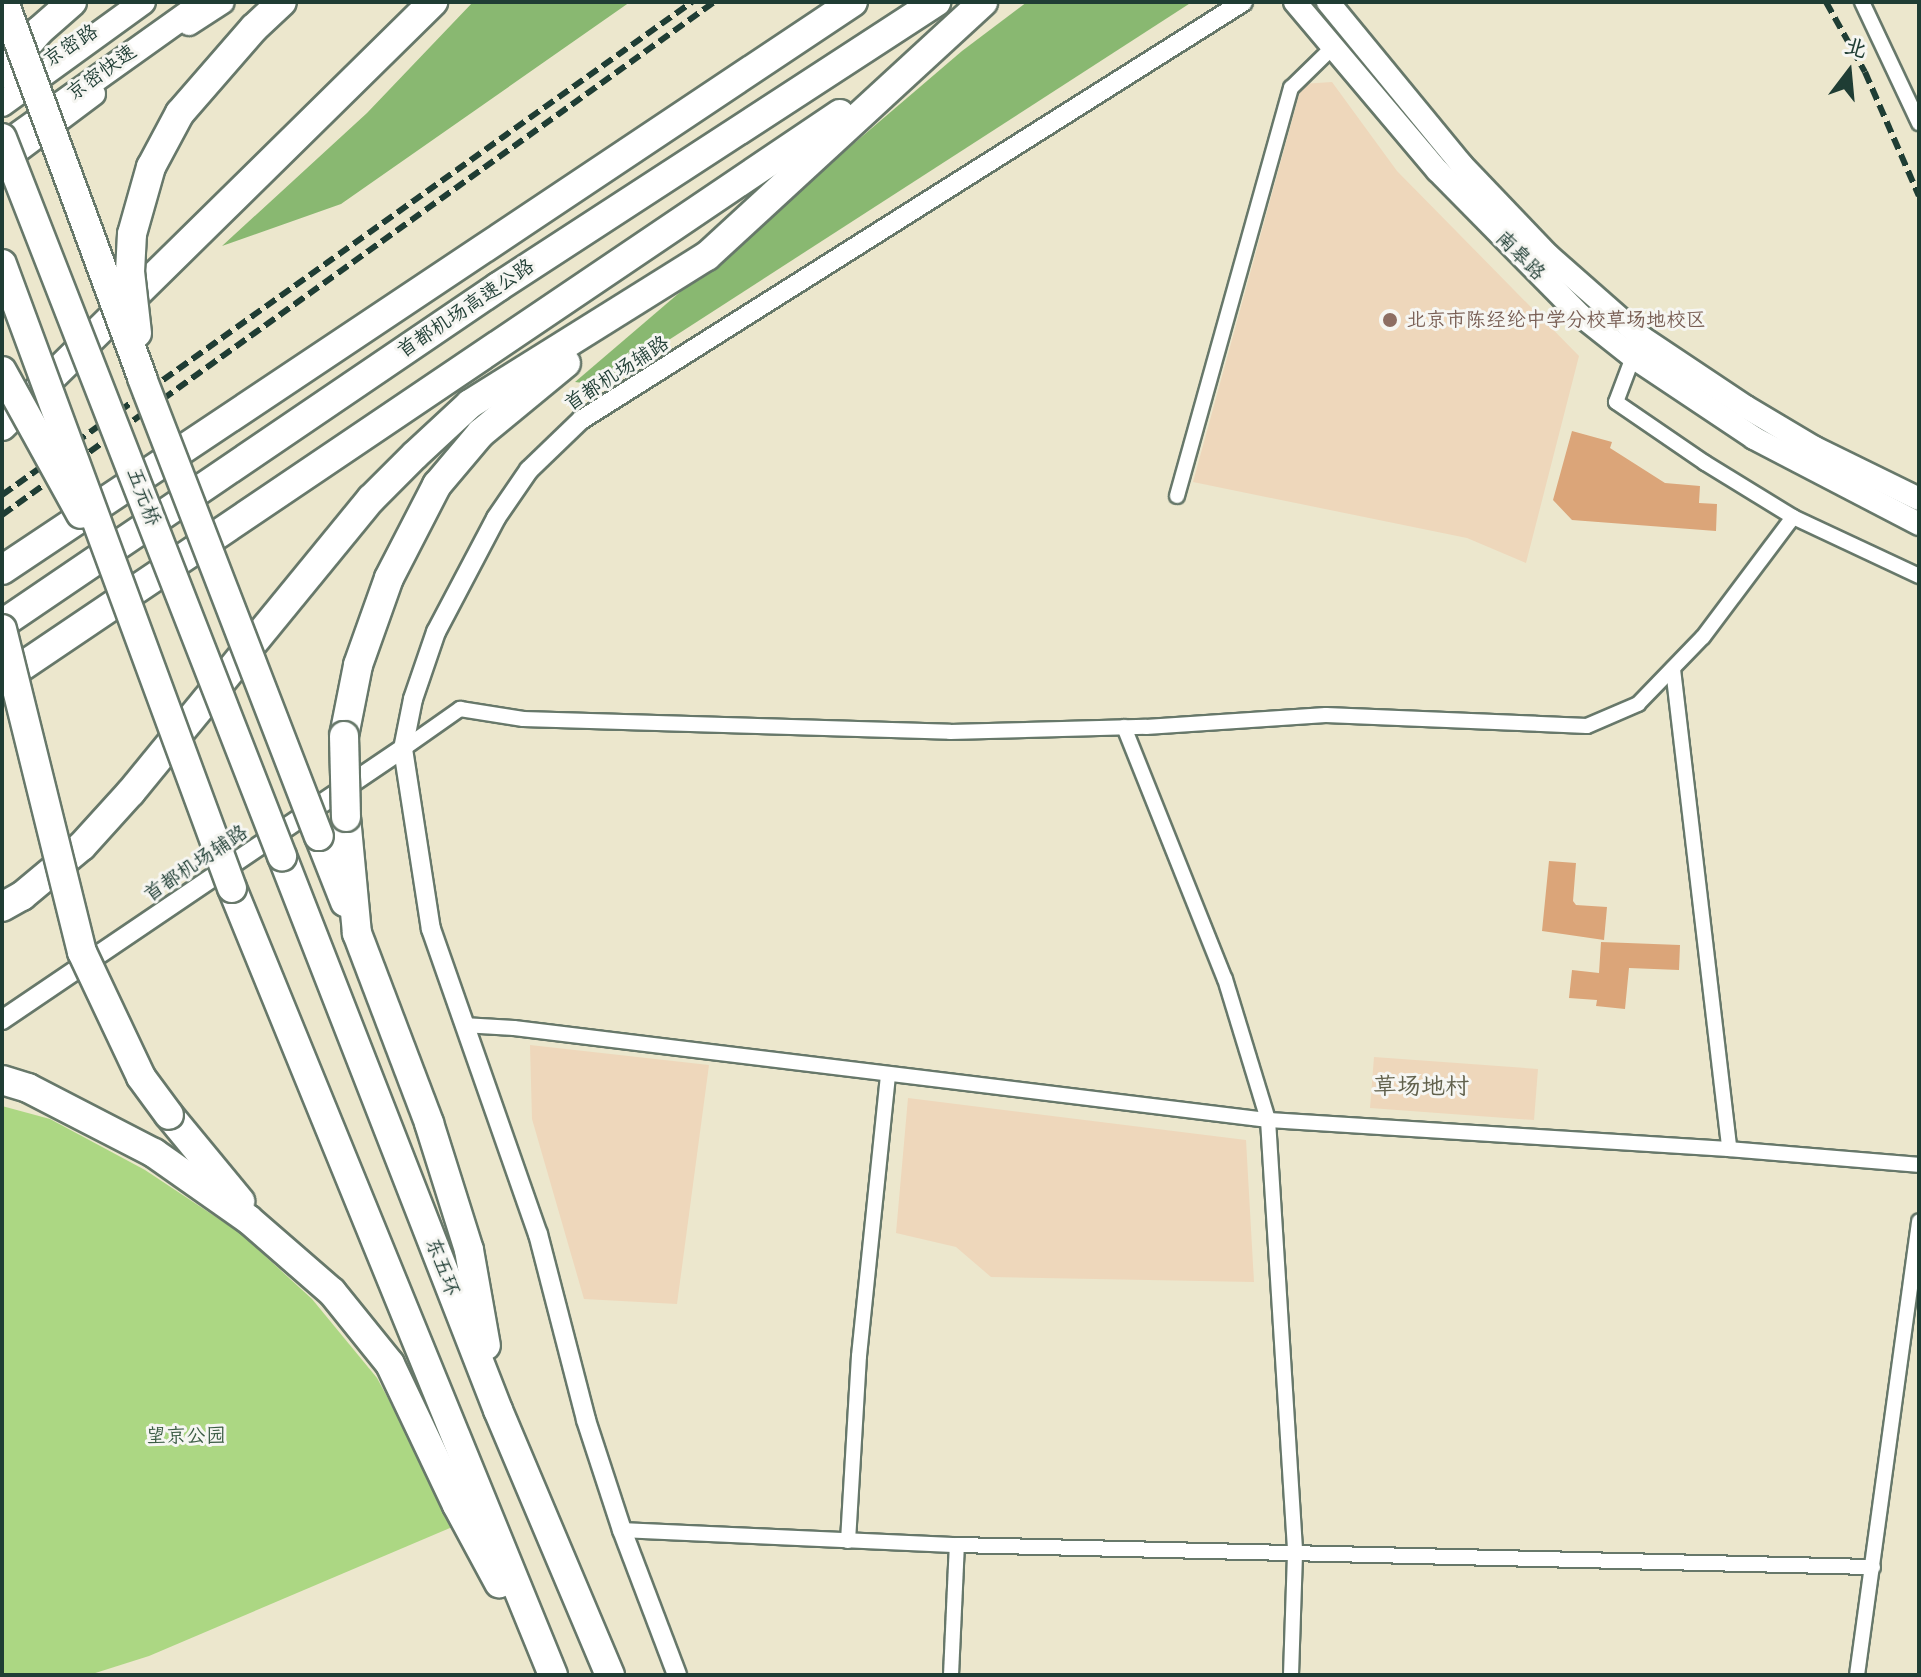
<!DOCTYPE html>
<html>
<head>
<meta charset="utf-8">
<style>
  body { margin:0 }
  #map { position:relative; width:1921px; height:1677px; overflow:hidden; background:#ece7cd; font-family:"Balsamiq Sans","LXGW WenKai TC",sans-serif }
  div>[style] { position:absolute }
  .built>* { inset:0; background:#eed7bb }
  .green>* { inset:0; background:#acd783 }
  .forest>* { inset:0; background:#89b871 }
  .building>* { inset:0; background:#dba579 }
  .roads { filter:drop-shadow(2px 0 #67786a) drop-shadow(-2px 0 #67786a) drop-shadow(0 2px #67786a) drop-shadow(0 -2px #67786a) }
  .minor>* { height:14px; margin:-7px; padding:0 7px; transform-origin:7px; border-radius:7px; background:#fff }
  .tertiary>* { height:18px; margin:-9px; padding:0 9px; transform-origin:9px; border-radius:9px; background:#fff }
  .secondary>* { height:22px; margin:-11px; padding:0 11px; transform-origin:11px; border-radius:11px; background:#fff }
  .trunk>* { height:24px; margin:-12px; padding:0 12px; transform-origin:12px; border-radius:12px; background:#fff }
  .motorway>* { height:28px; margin:-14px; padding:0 14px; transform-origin:14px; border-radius:14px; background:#fff }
  .rail>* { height:6px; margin-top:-3px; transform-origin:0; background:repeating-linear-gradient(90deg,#1f3d34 0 12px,transparent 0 18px) }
  .bridges { filter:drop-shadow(2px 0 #67786a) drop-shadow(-2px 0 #67786a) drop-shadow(0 2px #67786a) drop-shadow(0 -2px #67786a) }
  .motorway-bridge>* { height:28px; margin:-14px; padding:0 14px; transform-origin:14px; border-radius:14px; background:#fff }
  .dots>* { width:22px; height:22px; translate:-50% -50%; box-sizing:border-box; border:4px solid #f6f6f2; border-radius:50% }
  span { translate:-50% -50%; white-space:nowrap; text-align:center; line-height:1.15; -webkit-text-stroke:6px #f6f6f2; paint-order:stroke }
  .street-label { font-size:20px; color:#1f3d34 }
  .education-label { font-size:20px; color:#785e54 }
  .left { translate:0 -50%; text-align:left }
  .park-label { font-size:20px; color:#3b5c44 }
  .quarter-label { font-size:24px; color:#61614c }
  .frame { position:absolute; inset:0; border:4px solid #1f3d34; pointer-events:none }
  .north { position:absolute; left:1809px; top:32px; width:80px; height:80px; -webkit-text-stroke:6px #f6f6f2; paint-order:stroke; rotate:16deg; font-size:22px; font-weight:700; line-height:32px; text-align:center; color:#1f3d34 }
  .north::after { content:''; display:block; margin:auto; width:28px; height:36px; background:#1f3d34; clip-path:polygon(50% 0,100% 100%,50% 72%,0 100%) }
</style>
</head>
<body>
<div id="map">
  <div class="built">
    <i style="clip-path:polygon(1332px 82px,1397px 171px,1579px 356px,1526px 563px,1467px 538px,1193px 482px,1302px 84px)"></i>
    <i style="clip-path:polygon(530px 1045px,709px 1065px,677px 1304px,584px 1299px,532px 1119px)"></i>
    <i style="clip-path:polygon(1374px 1057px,1538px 1069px,1534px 1120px,1370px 1108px)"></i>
    <i style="clip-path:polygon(908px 1098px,1246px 1140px,1254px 1282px,991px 1277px,956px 1247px,896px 1233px)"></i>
  </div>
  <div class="green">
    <i style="clip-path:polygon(2px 1106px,50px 1119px,145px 1170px,240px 1233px,312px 1299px,377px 1378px,457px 1525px,149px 1656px,89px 1675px,2px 1675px)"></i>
  </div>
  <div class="forest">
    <i style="clip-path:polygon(473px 2px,630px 2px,341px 204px,222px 246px,367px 113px)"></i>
    <i style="clip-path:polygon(1027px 2px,1192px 2px,599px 385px,575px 382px,962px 51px)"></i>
  </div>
  <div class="building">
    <i style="clip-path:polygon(1572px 431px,1612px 442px,1610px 448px,1665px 483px,1700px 486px,1699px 503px,1717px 504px,1716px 531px,1572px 520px,1553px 500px)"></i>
    <i style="clip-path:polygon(1549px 861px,1576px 863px,1573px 901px,1576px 905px,1607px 907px,1604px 940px,1542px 931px)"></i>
    <i style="clip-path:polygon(1601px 942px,1680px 945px,1679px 970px,1629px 968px,1625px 1009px,1596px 1006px,1597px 1000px,1569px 998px,1572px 970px,1599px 973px)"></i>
  </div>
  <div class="roads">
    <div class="minor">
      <i style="left:1862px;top:2px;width:134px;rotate:64.8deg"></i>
      <i style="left:1632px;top:350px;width:7px;rotate:82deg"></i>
      <i style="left:1633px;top:357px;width:48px;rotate:110.7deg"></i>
      <i style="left:1616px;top:402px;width:108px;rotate:34.4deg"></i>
      <i style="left:1705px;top:463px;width:103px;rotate:31.5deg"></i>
      <i style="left:1793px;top:517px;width:139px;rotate:25.1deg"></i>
      <i style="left:1177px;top:496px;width:424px;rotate:-74.4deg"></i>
      <i style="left:1291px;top:88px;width:59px;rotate:-44.3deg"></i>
      <i style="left:1673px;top:669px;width:483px;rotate:83.3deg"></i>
      <i style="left:1124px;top:727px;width:271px;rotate:68.2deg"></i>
      <i style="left:1225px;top:979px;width:147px;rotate:73deg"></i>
      <i style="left:1268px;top:1120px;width:435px;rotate:86.4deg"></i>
      <i style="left:1295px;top:1554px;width:121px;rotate:91.9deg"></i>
      <i style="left:403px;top:749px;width:70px;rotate:-35.1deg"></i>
      <i style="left:460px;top:709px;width:64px;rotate:9deg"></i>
      <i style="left:523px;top:719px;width:427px;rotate:1.7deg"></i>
      <i style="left:950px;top:732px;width:196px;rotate:-1.5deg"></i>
      <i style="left:1146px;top:727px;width:180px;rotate:-3.8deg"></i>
      <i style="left:1326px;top:715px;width:261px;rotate:2.4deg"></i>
      <i style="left:1587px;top:726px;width:56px;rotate:-23.3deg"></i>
      <i style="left:1638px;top:704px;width:93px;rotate:-45.9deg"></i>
      <i style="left:1703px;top:637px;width:150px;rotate:-53.1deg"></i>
      <i style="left:463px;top:1025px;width:51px;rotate:3.4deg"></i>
      <i style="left:514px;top:1028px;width:760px;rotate:6.96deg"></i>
      <i style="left:1268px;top:1120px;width:462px;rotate:3.6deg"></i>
      <i style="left:1729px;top:1149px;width:191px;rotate:4.8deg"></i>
      <i style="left:622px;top:1530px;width:335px;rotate:2.6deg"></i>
      <i style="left:957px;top:1545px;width:916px;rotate:1.38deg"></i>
      <i style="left:848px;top:1541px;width:185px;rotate:-86.6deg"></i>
      <i style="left:859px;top:1356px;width:283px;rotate:-84.1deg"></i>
      <i style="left:951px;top:1675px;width:130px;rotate:-87.4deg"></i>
      <i style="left:1857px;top:1675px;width:458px;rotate:-82.2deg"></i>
    </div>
    <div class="tertiary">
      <i style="left:403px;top:749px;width:182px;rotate:81.2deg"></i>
      <i style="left:431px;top:929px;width:323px;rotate:70.7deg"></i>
      <i style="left:538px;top:1234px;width:192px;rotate:75.5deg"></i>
      <i style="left:586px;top:1420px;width:116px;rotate:71.9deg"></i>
      <i style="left:622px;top:1530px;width:155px;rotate:69.2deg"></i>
      <i style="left:2px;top:1020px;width:484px;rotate:-34.1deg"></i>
      <i style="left:403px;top:749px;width:51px;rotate:-78.7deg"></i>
      <i style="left:413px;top:699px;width:71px;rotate:-71.1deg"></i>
      <i style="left:436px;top:632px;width:129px;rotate:-62.2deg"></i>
      <i style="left:496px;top:518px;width:58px;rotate:-55.5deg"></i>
      <i style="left:529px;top:470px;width:72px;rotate:-43.9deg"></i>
      <i style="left:581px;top:420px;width:783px;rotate:-32.27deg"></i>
    </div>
    <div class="secondary">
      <i style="left:1295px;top:2px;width:221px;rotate:49.8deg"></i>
      <i style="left:1438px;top:171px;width:202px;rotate:45.4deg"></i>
      <i style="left:1580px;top:315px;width:68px;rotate:38.4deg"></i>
      <i style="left:1633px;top:357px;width:146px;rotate:33.8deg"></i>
      <i style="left:1754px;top:438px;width:186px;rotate:27.5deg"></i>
      <i style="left:1328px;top:2px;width:210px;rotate:50.6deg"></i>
      <i style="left:1461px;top:164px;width:126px;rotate:46.3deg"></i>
      <i style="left:1548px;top:255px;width:124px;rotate:41.4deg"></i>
      <i style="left:1641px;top:337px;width:126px;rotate:33.7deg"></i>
      <i style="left:1746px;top:407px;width:80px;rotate:30.7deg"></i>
      <i style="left:1815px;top:448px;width:116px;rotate:26.1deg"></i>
      <i style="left:189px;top:24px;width:40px;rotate:-32.9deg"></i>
      <i style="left:2px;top:163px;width:115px;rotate:-36.9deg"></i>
    </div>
    <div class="trunk">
      <i style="left:2px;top:104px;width:174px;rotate:-35.9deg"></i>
      <i style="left:2px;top:146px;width:248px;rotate:-35.5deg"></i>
    </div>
    <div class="motorway">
      <i style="left:2px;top:74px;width:57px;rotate:-49.3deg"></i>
      <i style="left:39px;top:31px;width:44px;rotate:-41.3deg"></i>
      <i style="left:2px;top:426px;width:605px;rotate:-44.53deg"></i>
      <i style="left:2px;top:570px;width:1023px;rotate:-33.72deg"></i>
      <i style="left:2px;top:624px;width:600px;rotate:-34.19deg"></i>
      <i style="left:498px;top:287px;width:523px;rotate:-33.05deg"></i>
      <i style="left:2px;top:680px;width:1011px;rotate:-34.04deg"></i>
      <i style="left:344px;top:736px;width:72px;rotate:-78.8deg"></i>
      <i style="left:358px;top:665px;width:92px;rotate:-70.4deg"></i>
      <i style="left:389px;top:578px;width:105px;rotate:-62.7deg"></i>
      <i style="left:437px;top:485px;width:68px;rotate:-49.8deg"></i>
      <i style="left:481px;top:433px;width:110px;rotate:-39.5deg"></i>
      <i style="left:346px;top:817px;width:117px;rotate:84.6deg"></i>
      <i style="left:357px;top:933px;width:203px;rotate:69.2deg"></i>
      <i style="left:429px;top:1123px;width:133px;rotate:72.5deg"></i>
      <i style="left:469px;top:1250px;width:97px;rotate:80deg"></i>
      <i style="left:319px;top:836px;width:71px;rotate:68.5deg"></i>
      <i style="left:282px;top:856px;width:595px;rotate:68.7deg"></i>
      <i style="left:498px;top:1410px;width:288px;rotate:67.1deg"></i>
      <i style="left:232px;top:888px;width:850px;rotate:67.81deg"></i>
      <i style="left:2px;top:907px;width:23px;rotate:-29deg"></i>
      <i style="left:22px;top:896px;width:78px;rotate:-39.8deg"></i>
      <i style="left:82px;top:846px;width:73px;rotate:-47.8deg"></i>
      <i style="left:131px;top:792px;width:379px;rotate:-50.7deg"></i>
      <i style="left:371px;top:499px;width:62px;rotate:-45deg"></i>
      <i style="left:415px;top:455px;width:75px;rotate:-42.8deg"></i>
      <i style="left:470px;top:404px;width:279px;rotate:-32deg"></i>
      <i style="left:707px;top:256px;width:375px;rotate:-42.6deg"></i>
      <i style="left:2px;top:1080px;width:27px;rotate:17deg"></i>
      <i style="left:28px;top:1088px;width:142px;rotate:27.3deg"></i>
      <i style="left:154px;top:1153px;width:115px;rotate:35.1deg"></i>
      <i style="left:248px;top:1219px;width:111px;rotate:41deg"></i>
      <i style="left:332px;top:1292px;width:92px;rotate:51.1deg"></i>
      <i style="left:390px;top:1364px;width:156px;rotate:64.6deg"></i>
      <i style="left:457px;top:1505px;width:89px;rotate:61.7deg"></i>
      <i style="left:169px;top:1115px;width:112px;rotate:50.5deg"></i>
    </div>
  </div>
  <div class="rail">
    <i style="left:1826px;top:2px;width:80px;rotate:60.9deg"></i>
    <i style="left:1865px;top:72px;width:135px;rotate:66.5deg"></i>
    <i style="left:2px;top:495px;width:848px;rotate:-35.55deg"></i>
    <i style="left:2px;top:515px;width:878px;rotate:-35.77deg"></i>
  </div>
  <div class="bridges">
    <div class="motorway-bridge">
      <i style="left:4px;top:2px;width:401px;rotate:69.8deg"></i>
      <i style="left:142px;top:378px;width:491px;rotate:68.9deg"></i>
      <i style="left:2px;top:138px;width:771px;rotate:68.7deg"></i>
      <i style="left:2px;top:264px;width:665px;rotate:69.77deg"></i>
      <i style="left:137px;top:333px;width:61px;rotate:-96.5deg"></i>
      <i style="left:130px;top:272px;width:38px;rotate:-87deg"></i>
      <i style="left:132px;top:234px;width:70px;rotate:-74.2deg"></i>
      <i style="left:151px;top:167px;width:61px;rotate:-61.8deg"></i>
      <i style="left:180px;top:113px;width:113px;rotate:-49deg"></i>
      <i style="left:254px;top:28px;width:38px;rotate:-43deg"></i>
      <i style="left:2px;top:371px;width:163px;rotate:61.1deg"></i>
      <i style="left:2px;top:629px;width:333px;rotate:76.1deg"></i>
      <i style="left:82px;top:952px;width:138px;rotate:64.7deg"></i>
      <i style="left:141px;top:1077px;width:47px;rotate:53.6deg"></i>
      <i style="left:344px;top:736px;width:81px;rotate:88.6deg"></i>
    </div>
  </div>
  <div class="dots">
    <i style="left:1390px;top:320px;background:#8d6e63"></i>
  </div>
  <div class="street-label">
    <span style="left:71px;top:46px;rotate:-33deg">京密路</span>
    <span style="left:102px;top:73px;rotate:-36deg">京密快速</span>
    <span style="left:1520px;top:256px;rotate:45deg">南皋路</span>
    <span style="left:466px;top:309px;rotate:-34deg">首都机场高速公路</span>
    <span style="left:617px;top:374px;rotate:-33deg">首都机场辅路</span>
    <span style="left:143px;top:497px;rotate:69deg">五元桥</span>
    <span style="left:196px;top:864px;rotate:-34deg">首都机场辅路</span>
    <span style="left:442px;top:1267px;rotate:69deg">东五环</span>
  </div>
  <div class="education-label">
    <span class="left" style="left:1406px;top:320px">北京市陈经纶中学分校草场地校区</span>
  </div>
  <div class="park-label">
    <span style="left:186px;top:1436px">望京公园</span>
  </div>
  <div class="quarter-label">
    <span style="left:1421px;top:1087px">草场地村</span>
  </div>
  <div class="frame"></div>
  <div class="north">北</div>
</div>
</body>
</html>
